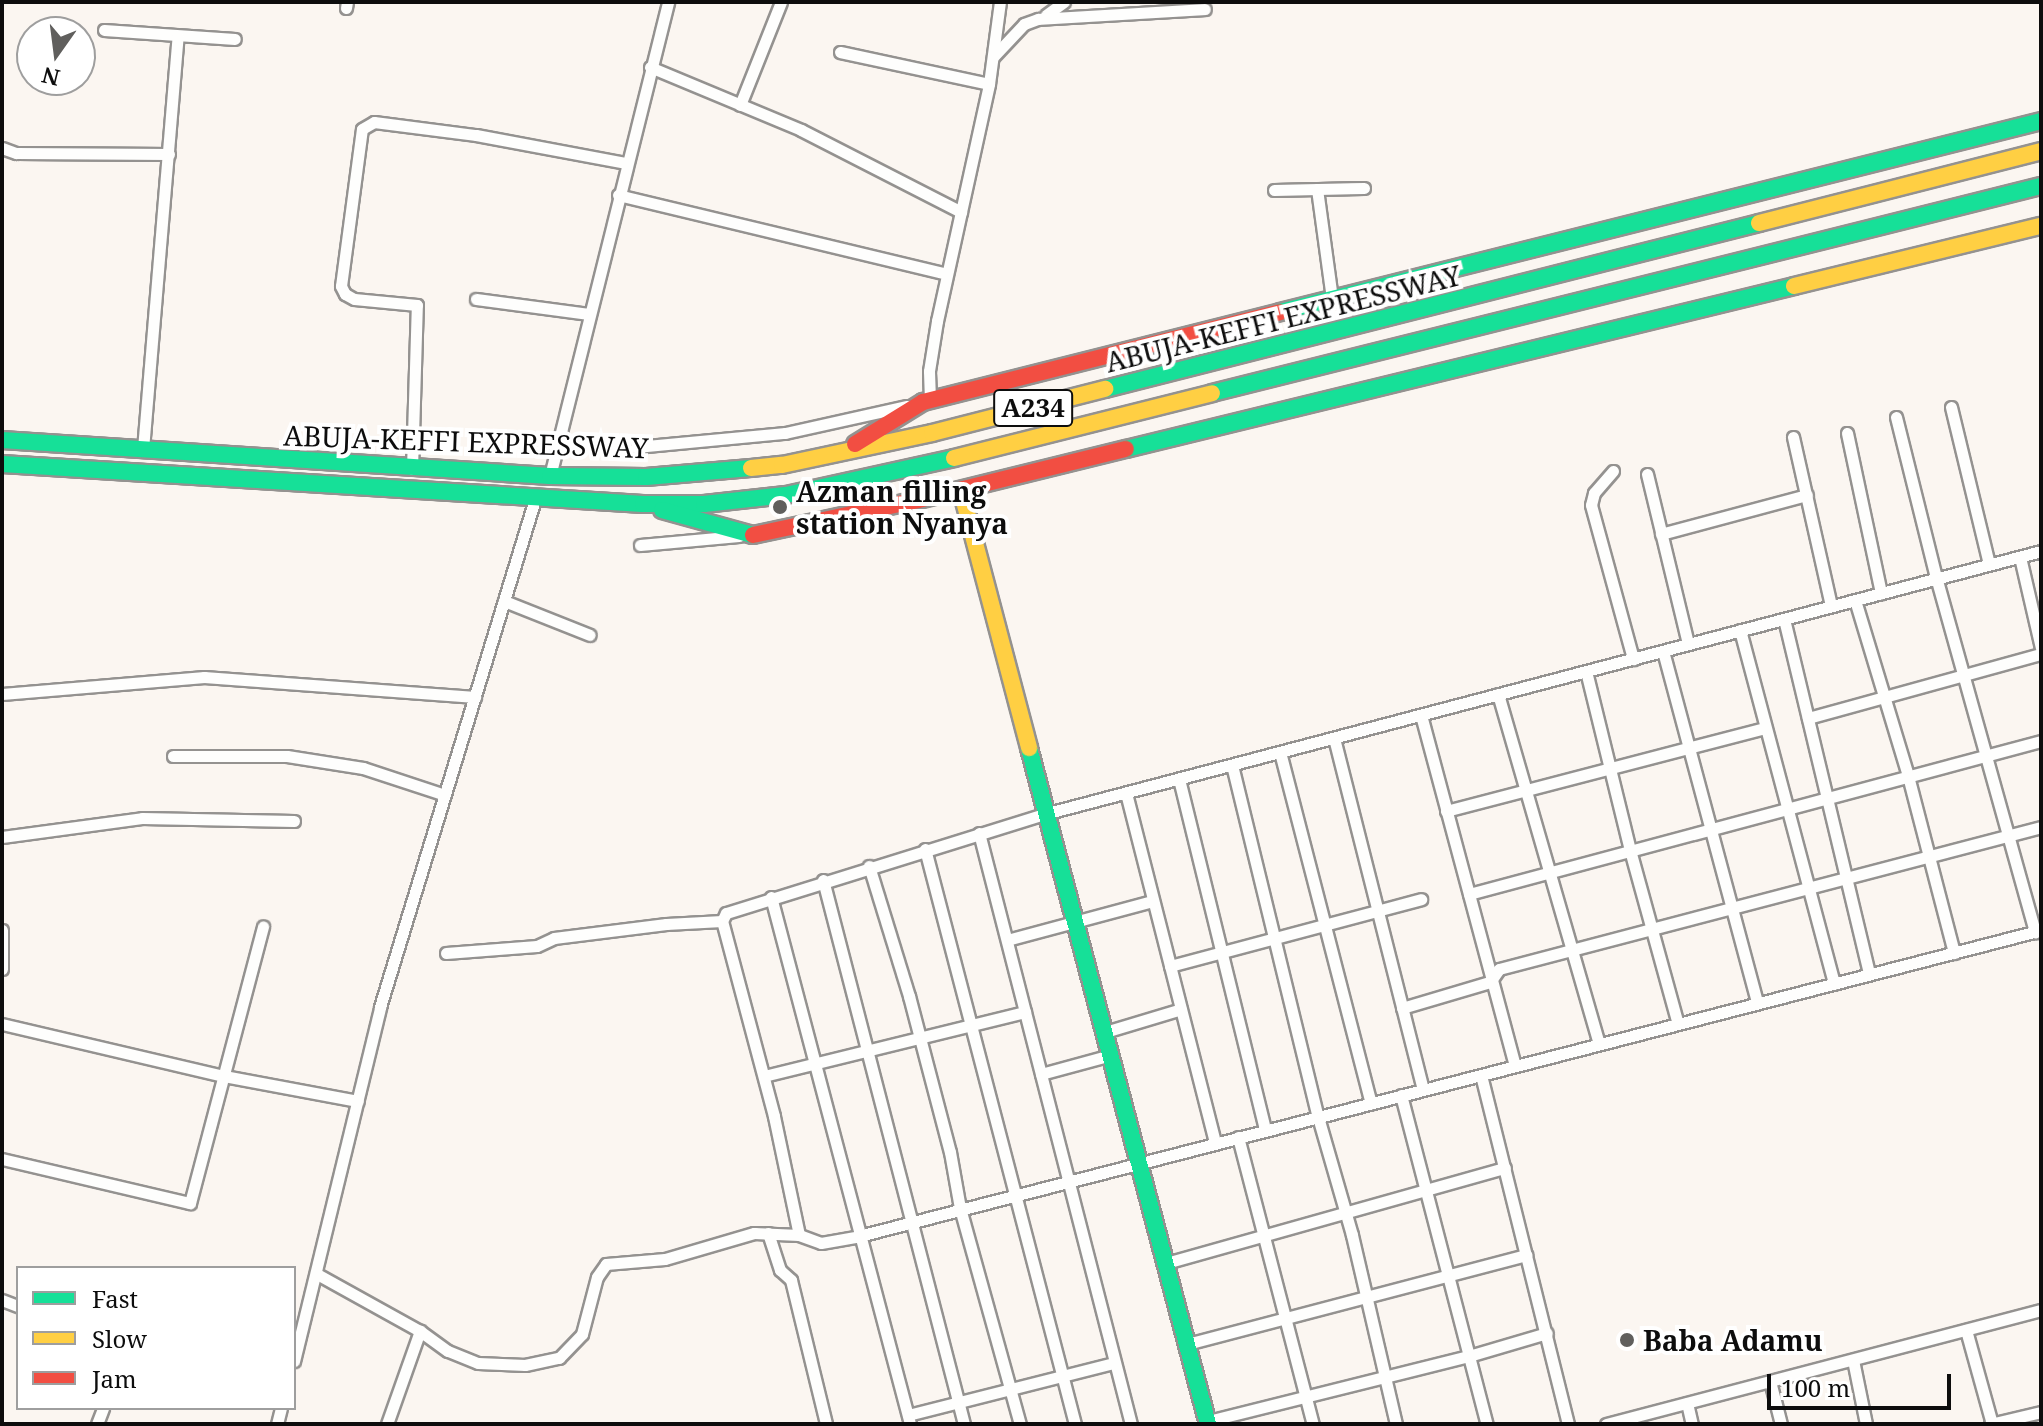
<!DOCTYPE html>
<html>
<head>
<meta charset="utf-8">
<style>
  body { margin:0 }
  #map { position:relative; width:2043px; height:1426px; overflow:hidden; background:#fbf6f1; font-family:"Noto Serif",serif }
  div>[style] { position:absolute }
  .roads { filter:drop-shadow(2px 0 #949290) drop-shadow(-2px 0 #949290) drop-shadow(0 2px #949290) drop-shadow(0 -2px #949290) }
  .street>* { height:11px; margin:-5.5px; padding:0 5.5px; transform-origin:5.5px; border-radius:5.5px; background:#fefefd }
  .fast>* { height:16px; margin:-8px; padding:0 8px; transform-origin:8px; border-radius:8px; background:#16e098 }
  .slow>* { height:16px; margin:-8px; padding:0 8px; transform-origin:8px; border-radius:8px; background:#ffcf43 }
  .jam>* { height:16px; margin:-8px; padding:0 8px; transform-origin:8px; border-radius:8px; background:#f24e42 }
  .dots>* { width:22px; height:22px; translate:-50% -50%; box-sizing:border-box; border:4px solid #fff; border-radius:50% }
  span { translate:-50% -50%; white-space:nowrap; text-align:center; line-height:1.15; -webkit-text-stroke:8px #fff; paint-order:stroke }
  .shield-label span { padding:2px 6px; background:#fff; border:2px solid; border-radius:6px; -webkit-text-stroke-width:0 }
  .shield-label { font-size:26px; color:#0d0d0d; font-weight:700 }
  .street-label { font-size:28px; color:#0d0d0d }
  .poi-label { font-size:28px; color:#0d0d0d; font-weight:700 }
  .left { translate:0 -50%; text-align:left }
  .frame { position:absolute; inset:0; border:4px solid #0d0d0d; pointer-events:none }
  .legend { position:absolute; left:16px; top:1266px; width:280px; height:144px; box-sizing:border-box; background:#fff; border:2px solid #9e9e9e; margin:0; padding:10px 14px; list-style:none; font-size:24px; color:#0d0d0d }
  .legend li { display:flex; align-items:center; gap:16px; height:40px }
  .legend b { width:40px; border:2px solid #9e9e9e }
  .north { position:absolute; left:16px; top:16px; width:80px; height:80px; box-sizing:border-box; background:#fff; border:2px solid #9e9e9e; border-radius:50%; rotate:194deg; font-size:22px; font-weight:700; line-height:32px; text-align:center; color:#0d0d0d }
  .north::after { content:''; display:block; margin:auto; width:28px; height:36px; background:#605f5d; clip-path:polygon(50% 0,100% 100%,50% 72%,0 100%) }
  .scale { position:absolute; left:1767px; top:1374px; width:184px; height:36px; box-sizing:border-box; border:4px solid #0d0d0d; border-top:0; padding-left:10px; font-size:24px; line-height:28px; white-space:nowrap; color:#0d0d0d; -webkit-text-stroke:6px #fff; paint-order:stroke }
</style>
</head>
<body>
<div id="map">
  <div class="roads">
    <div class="street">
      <i style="left:346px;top:8px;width:6px;rotate:-81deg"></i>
      <i style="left:1046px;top:15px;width:22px;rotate:-36deg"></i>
      <i style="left:104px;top:30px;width:131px;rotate:3.9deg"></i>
      <i style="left:840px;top:52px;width:152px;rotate:12.1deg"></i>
      <i style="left:993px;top:57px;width:45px;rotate:-46.8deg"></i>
      <i style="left:1024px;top:24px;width:15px;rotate:-20deg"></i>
      <i style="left:1038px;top:19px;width:167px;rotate:-3.4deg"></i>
      <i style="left:650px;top:67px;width:164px;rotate:22.6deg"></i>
      <i style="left:801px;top:130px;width:180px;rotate:27.1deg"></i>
      <i style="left:740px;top:105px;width:111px;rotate:-68.3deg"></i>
      <i style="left:2px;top:148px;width:15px;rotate:20deg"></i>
      <i style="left:16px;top:153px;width:153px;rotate:0.4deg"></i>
      <i style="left:1317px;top:189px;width:111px;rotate:82.2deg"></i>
      <i style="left:1274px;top:190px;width:90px;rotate:-1.3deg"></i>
      <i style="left:618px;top:195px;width:338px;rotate:13.5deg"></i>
      <i style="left:476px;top:299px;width:114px;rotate:7.6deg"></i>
      <i style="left:930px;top:400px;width:29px;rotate:-92deg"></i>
      <i style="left:929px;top:371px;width:51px;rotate:-80.9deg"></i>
      <i style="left:937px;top:321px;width:243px;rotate:-77.6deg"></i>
      <i style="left:989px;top:84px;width:83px;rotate:-82.4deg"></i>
      <i style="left:1951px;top:407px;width:162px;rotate:76.4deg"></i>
      <i style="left:1896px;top:417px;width:165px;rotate:76deg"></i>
      <i style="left:1936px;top:577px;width:369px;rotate:74.4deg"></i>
      <i style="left:1847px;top:433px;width:164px;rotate:78deg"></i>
      <i style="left:1793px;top:437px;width:173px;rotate:77.3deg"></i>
      <i style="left:636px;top:447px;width:150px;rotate:-5.4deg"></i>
      <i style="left:785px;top:433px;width:125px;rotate:-12.5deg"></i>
      <i style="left:143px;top:449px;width:414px;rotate:-85.2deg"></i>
      <i style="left:412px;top:469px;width:164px;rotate:-88.3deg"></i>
      <i style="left:417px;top:305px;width:63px;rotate:-174.6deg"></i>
      <i style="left:354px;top:299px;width:10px;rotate:-151deg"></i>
      <i style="left:345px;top:294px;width:9px;rotate:-117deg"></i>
      <i style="left:341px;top:286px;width:158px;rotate:-82.4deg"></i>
      <i style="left:362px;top:129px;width:14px;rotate:-30deg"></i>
      <i style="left:374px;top:122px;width:103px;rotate:7.3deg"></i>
      <i style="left:476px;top:135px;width:153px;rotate:10.6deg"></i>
      <i style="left:1613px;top:471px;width:29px;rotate:131deg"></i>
      <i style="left:1594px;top:493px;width:12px;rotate:104deg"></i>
      <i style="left:1591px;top:505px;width:160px;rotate:74.7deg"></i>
      <i style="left:1647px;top:474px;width:175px;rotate:76.4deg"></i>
      <i style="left:550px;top:476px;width:488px;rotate:-76deg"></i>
      <i style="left:1661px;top:534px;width:151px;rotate:-15deg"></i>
      <i style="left:640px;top:545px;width:99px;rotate:-5.2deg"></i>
      <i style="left:2020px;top:557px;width:93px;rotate:77deg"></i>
      <i style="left:1855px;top:600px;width:184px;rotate:73.2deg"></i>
      <i style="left:1908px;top:776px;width:183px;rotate:75.4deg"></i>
      <i style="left:504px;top:601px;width:92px;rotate:21.6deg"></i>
      <i style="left:1784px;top:619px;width:365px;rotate:76.5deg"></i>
      <i style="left:1740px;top:630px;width:366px;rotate:75.1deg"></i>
      <i style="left:1663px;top:651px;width:364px;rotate:75deg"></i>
      <i style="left:1586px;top:671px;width:184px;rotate:76.2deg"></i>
      <i style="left:1630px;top:850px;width:180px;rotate:74.6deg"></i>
      <i style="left:2px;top:694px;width:203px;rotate:-4.8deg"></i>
      <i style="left:204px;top:677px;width:272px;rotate:4.2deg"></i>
      <i style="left:1498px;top:694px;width:364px;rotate:73.9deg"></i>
      <i style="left:1421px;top:715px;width:363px;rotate:75deg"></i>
      <i style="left:1808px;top:718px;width:242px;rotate:-15.4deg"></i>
      <i style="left:1334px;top:738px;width:363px;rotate:75.8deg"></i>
      <i style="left:1280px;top:752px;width:363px;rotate:75.5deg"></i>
      <i style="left:173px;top:756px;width:114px"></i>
      <i style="left:287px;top:756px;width:77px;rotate:9deg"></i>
      <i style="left:363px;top:768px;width:86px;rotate:18.2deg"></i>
      <i style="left:1232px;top:765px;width:362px;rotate:76.3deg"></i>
      <i style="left:1318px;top:1117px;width:123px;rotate:73.9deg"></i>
      <i style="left:1352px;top:1235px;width:194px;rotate:76.9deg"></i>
      <i style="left:1179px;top:779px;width:361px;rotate:76.2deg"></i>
      <i style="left:1126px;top:793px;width:361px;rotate:75.7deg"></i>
      <i style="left:1446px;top:811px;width:329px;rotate:-14.6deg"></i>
      <i style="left:979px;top:833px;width:610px;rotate:75.58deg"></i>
      <i style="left:2px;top:837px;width:141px;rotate:-7.7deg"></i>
      <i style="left:142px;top:818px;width:152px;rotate:1.1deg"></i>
      <i style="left:925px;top:849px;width:594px;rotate:75.38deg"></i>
      <i style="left:869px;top:866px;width:136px;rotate:72.9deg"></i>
      <i style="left:909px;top:996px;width:161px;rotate:75.3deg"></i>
      <i style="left:950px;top:1152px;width:57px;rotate:79.9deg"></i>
      <i style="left:960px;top:1208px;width:224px;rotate:74.5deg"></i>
      <i style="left:823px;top:880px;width:562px;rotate:75.47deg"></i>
      <i style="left:1469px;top:894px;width:592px;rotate:-14.98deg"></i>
      <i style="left:771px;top:897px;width:545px;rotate:75.22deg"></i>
      <i style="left:2px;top:930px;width:39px;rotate:90deg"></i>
      <i style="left:1007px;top:940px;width:151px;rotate:-15deg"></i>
      <i style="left:446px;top:953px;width:91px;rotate:-4.4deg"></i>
      <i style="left:537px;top:946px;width:19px;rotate:-25deg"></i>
      <i style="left:554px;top:938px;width:113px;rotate:-7.1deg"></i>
      <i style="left:666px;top:924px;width:56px;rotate:-3.1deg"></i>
      <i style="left:1170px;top:966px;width:260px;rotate:-14.9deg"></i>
      <i style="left:1402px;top:1008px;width:92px;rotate:-16.5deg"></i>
      <i style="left:1490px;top:982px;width:16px;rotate:-55deg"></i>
      <i style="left:1499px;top:969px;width:560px;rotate:-14.68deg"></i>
      <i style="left:2px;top:1024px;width:228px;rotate:13.2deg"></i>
      <i style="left:224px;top:1076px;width:136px;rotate:10.6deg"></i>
      <i style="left:1105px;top:1032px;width:79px;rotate:-16.8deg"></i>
      <i style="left:1041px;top:1074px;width:73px;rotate:-15.2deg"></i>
      <i style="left:1481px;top:1075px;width:360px;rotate:76deg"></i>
      <i style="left:764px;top:1076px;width:269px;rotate:-13.8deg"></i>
      <i style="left:1401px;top:1095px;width:340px;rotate:75.4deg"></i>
      <i style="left:1238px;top:1137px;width:297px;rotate:75.4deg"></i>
      <i style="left:2px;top:1159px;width:193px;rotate:13.2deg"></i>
      <i style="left:190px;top:1203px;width:286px;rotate:-75.2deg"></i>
      <i style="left:768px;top:1233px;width:39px;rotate:72deg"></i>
      <i style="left:780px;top:1270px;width:15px;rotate:42deg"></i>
      <i style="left:791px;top:1280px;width:148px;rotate:76.3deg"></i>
      <i style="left:799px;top:1235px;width:122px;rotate:-101.9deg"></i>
      <i style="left:774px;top:1116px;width:202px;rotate:-104.9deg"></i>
      <i style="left:722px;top:921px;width:9px;rotate:-63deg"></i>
      <i style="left:726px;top:913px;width:337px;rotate:-17.3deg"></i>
      <i style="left:1048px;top:813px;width:1027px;rotate:-14.78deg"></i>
      <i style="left:1166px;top:1263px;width:352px;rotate:-15.7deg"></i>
      <i style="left:317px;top:1274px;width:118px;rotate:29deg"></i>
      <i style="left:420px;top:1331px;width:34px;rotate:36deg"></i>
      <i style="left:448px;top:1351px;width:32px;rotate:22deg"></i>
      <i style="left:478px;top:1363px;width:47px;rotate:2.4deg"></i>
      <i style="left:525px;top:1365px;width:35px;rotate:-12deg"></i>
      <i style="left:559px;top:1358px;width:33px;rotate:-46deg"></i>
      <i style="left:582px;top:1334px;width:59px;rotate:-75.3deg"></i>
      <i style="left:597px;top:1277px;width:16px;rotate:-55deg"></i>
      <i style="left:606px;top:1264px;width:59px;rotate:-4.8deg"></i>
      <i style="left:665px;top:1259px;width:93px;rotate:-16.3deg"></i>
      <i style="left:754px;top:1233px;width:45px;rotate:2.5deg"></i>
      <i style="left:799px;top:1235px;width:23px;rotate:20deg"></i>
      <i style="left:821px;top:1243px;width:39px;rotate:-10deg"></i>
      <i style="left:859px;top:1236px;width:1221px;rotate:-14.51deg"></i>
      <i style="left:2px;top:1300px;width:17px;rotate:21deg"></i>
      <i style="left:1966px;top:1330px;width:98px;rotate:74.5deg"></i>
      <i style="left:1187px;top:1344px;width:351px;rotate:-14.7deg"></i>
      <i style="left:1853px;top:1360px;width:65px;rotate:78.5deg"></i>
      <i style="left:294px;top:1361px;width:364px;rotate:-76.3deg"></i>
      <i style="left:380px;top:1007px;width:531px;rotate:-73.03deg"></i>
      <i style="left:1770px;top:1381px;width:44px;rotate:75.7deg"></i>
      <i style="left:1687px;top:1403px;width:22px;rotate:77deg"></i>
      <i style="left:908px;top:1415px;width:212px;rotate:-14.2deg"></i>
      <i style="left:1208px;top:1421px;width:269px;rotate:-14deg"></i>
      <i style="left:1469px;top:1356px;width:81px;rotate:-16.4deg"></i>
      <i style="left:97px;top:1424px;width:17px;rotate:-69deg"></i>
      <i style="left:277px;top:1424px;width:16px;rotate:-76deg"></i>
      <i style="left:387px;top:1424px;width:99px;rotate:-70.5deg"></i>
      <i style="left:1606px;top:1424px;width:450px;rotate:-14.7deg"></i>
      <i style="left:1990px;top:1424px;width:52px;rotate:-13.2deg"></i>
    </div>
    <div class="fast">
      <i style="left:1280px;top:312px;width:785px;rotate:-14.09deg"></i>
      <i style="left:1105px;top:389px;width:675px;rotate:-14.24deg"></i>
      <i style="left:1212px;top:393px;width:854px;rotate:-14.02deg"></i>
      <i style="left:2px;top:440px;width:549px;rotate:3.76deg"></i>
      <i style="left:550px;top:476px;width:96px;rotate:0.6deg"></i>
      <i style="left:646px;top:477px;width:105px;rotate:-4.9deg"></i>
      <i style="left:1126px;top:449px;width:688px;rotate:-13.71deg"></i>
      <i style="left:2px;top:464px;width:642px;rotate:3.57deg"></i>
      <i style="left:643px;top:504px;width:61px"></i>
      <i style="left:704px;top:504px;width:82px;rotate:-6.3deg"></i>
      <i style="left:786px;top:495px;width:172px;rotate:-12.4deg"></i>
      <i style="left:662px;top:510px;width:94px;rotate:15.4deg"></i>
      <i style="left:1029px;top:748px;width:699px;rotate:75.17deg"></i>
    </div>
    <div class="slow">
      <i style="left:1759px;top:223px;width:291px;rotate:-14.3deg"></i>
      <i style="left:1794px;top:286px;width:254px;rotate:-13.7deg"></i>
      <i style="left:954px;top:458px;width:266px;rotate:-14.1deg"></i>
      <i style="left:751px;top:468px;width:31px;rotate:-6deg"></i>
      <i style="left:782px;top:465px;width:153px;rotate:-12deg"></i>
      <i style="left:932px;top:433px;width:179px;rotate:-14.3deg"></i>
      <i style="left:961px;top:490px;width:267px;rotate:75.2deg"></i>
    </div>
    <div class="jam">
      <i style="left:923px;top:402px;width:368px;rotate:-14.1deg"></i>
      <i style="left:855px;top:444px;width:80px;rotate:-31.7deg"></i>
      <i style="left:753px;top:535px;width:169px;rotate:-12deg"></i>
      <i style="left:918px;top:500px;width:214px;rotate:-13.8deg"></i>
    </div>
  </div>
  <div class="dots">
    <i style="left:780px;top:507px;background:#605f5d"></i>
    <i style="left:1627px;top:1340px;background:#605f5d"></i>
  </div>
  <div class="shield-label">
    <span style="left:1033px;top:408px">A234</span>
  </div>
  <div class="street-label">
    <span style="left:1283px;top:318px;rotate:-14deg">ABUJA-KEFFI EXPRESSWAY</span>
    <span style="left:466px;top:441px;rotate:2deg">ABUJA-KEFFI EXPRESSWAY</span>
  </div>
  <div class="poi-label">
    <span class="left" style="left:796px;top:507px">Azman filling<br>station Nyanya</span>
    <span class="left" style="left:1643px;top:1340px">Baba Adamu</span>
  </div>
  <div class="frame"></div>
  <ul class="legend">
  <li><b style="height:10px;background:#16e098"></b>Fast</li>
  <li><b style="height:10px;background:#ffcf43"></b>Slow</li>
  <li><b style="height:10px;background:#f24e42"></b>Jam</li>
  </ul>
  <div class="north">N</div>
  <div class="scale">100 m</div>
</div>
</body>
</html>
